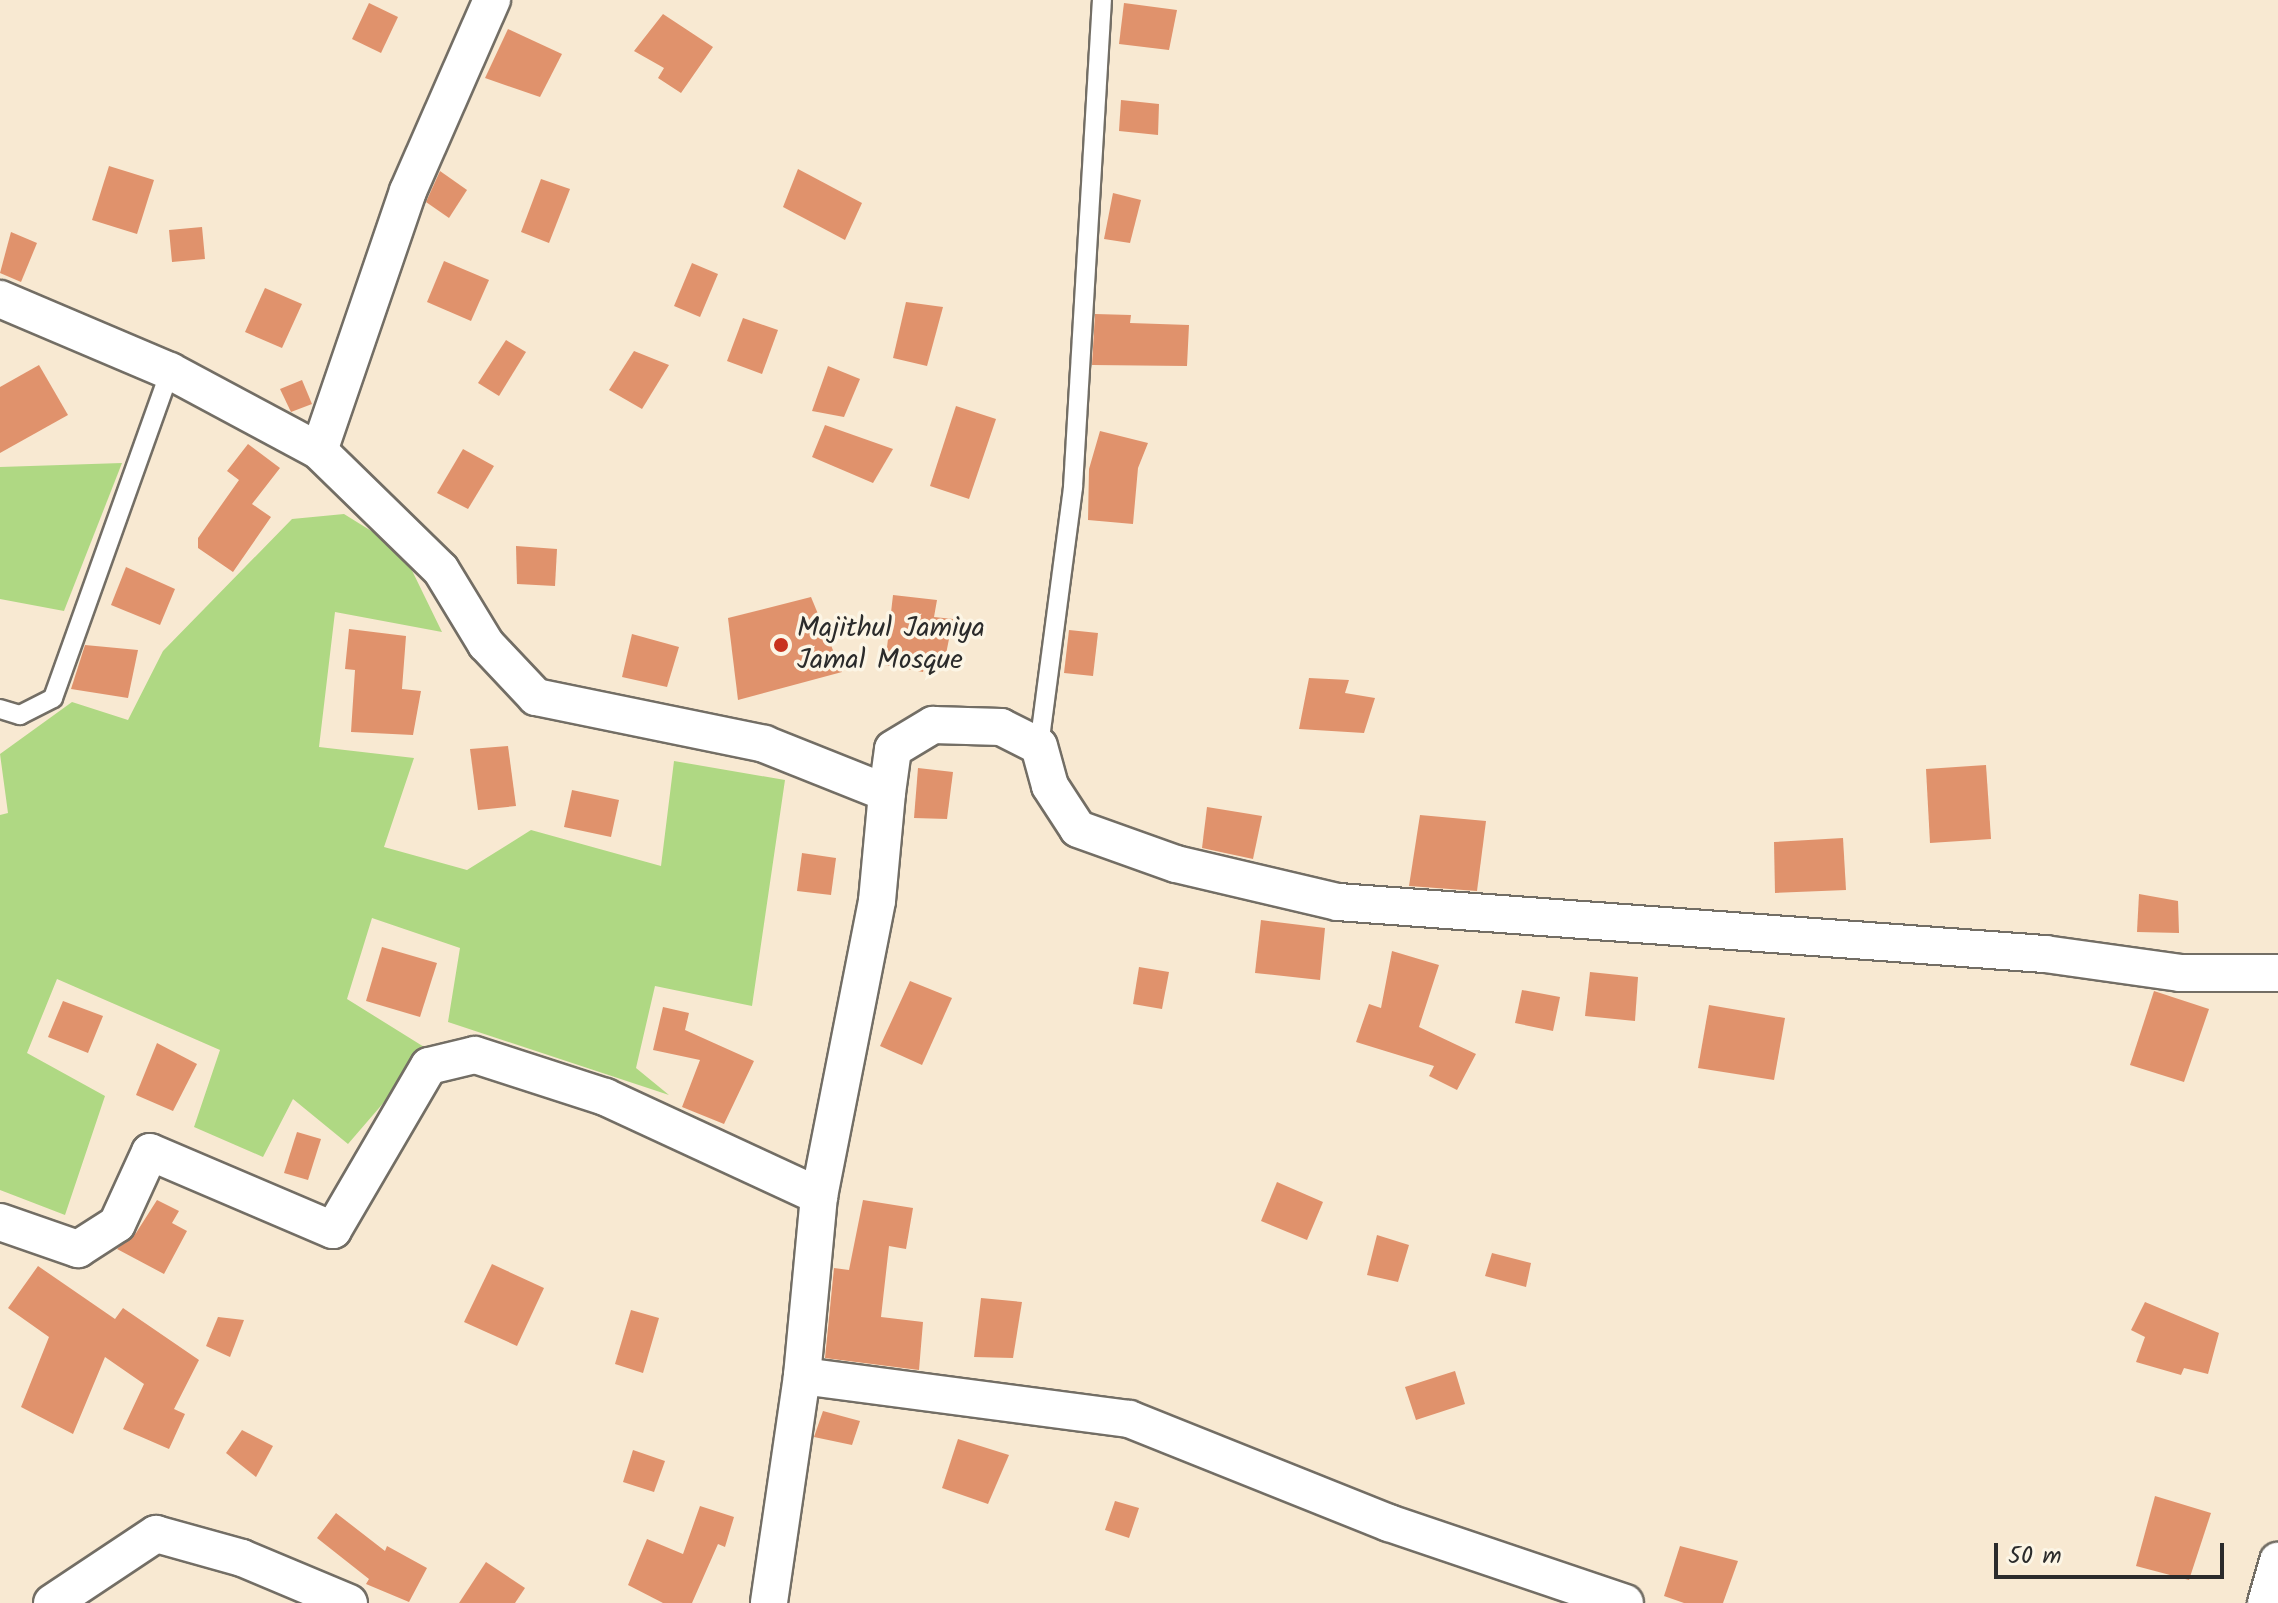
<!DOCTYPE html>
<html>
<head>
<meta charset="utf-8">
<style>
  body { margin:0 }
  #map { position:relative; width:2278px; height:1603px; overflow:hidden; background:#f8e9d2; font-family:Kalam,sans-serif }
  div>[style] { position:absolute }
  .green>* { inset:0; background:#afd883 }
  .building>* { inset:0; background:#e0926c }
  .roads { filter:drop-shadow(2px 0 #736e65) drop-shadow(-2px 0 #736e65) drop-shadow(0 2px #736e65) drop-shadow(0 -2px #736e65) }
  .service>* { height:18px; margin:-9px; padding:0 9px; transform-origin:9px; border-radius:9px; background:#fff }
  .minor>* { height:36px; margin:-18px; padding:0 18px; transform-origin:18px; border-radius:18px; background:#fff }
  .dots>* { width:22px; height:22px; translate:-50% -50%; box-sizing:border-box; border:4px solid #fcf5e5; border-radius:50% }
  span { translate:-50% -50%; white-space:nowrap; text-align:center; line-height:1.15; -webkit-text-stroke:7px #fcf5e5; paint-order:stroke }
  .poi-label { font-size:28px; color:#2b2b2b }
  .left { translate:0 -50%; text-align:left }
  .scale { position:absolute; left:1994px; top:1543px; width:230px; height:36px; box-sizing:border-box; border:4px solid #2b2b2b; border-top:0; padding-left:10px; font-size:24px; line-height:28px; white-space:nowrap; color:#2b2b2b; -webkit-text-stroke:6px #fcf5e5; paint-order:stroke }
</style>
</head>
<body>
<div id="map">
  <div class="green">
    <i style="clip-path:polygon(122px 463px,64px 611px,0 599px,0 467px)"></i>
    <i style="clip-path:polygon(344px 514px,402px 550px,442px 632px,335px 612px,319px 747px,414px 758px,384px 847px,467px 870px,531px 830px,661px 866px,674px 761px,785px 780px,752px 1006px,655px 986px,636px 1068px,669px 1095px,448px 1022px,460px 948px,372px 918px,347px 999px,429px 1050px,348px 1144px,293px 1099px,263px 1157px,194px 1127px,220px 1050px,57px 979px,27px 1053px,105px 1096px,65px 1215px,0 1190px,0 815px,8px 813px,0 754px,72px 702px,128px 720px,163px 651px,292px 519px)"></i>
  </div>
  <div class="building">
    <i style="clip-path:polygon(369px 3px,398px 17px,381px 53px,352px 39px)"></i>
    <i style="clip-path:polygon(1124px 3px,1177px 10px,1169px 50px,1119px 44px)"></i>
    <i style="clip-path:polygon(663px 14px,713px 47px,681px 93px,658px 78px,664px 68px,634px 51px)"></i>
    <i style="clip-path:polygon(508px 29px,562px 54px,540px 97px,485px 78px)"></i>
    <i style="clip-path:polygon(1121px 100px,1159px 104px,1158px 135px,1119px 131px)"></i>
    <i style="clip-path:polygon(109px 166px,154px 180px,137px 234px,92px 220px)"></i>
    <i style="clip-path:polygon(798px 169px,862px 203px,845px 240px,783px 207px)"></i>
    <i style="clip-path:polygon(440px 171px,467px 190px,449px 218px,426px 202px)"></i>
    <i style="clip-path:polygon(541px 179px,570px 189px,549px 243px,521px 232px)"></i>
    <i style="clip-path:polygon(1113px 193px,1141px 200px,1130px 243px,1104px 239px)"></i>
    <i style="clip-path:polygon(202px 227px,205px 259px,172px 262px,169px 230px)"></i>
    <i style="clip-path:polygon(11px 232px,37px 243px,21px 282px,0 273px)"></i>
    <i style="clip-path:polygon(444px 261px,489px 280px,471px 321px,427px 302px)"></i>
    <i style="clip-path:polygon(692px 263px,718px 274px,700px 317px,674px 306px)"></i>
    <i style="clip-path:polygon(265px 288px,302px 304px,282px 348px,245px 332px)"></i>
    <i style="clip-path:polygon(906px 302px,943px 307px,927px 366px,893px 358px)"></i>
    <i style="clip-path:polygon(1095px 314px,1131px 315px,1130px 323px,1189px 325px,1187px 366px,1092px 365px)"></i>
    <i style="clip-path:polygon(743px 318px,778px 330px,762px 374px,727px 361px)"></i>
    <i style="clip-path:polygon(506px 340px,526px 352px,499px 396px,478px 383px)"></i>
    <i style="clip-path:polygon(634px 351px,669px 365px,642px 409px,609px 390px)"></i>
    <i style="clip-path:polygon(39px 365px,68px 415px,0 453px,0 387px)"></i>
    <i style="clip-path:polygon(828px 366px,860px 379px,844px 417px,812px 411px)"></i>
    <i style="clip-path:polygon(302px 380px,312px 404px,291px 412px,280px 389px)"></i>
    <i style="clip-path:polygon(956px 406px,996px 419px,969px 499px,930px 486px)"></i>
    <i style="clip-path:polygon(825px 425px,893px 449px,873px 483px,812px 457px)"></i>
    <i style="clip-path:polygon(1100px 431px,1148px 443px,1138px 468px,1133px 524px,1088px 520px,1089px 469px)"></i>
    <i style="clip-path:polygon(248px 444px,280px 468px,252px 504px,271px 517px,233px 572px,198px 548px,198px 538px,239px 480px,227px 471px)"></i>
    <i style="clip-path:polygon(463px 449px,494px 466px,468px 509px,437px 493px)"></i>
    <i style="clip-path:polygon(516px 546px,557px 549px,555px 586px,517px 584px)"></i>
    <i style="clip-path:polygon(126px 567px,175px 589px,160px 625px,111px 605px)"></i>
    <i style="clip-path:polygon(893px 595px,937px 600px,934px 617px,953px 619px,945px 659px,927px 657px,923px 672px,885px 665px)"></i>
    <i style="clip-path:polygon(811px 597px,842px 672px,738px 700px,728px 618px)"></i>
    <i style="clip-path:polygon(349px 629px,406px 636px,402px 689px,421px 691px,413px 735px,351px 732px,355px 670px,345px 669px)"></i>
    <i style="clip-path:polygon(1069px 630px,1098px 633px,1093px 676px,1064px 673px)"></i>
    <i style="clip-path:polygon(632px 634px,679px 647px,667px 687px,622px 677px)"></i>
    <i style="clip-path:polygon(85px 645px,138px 650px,128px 698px,71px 689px)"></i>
    <i style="clip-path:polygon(1309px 678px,1349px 680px,1345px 693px,1375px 698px,1364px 733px,1299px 729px)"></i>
    <i style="clip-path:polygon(508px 746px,516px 806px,478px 810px,470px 749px)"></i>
    <i style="clip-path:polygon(1986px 765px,1991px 839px,1930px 843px,1926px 769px)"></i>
    <i style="clip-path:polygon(918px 768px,953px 772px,947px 819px,914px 818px)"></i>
    <i style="clip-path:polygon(572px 790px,619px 800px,611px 837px,564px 827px)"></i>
    <i style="clip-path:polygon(1207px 807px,1262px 816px,1253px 859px,1202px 848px)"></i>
    <i style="clip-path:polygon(1420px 815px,1486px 821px,1477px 891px,1409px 886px)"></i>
    <i style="clip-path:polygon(1843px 838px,1846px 890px,1775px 893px,1774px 842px)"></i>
    <i style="clip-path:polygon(802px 853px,836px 858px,831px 895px,797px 891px)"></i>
    <i style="clip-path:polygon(2139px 894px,2178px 901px,2179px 933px,2137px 932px)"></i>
    <i style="clip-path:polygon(1261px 920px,1325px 928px,1320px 980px,1255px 973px)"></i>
    <i style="clip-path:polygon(382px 947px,437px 963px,420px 1017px,366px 1001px)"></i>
    <i style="clip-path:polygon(1392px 951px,1439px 965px,1419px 1027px,1476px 1054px,1457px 1090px,1429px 1076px,1434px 1066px,1356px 1042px,1369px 1004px,1381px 1008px)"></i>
    <i style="clip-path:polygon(1139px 967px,1169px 972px,1162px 1009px,1133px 1004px)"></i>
    <i style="clip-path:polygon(1590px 972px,1638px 977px,1635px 1021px,1585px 1016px)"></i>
    <i style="clip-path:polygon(910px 981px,952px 998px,922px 1065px,880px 1046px)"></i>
    <i style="clip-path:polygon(1522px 990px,1560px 997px,1553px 1031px,1515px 1023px)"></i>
    <i style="clip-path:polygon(2154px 991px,2209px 1009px,2184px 1082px,2130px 1065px)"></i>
    <i style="clip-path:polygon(63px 1001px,103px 1016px,88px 1053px,48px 1037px)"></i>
    <i style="clip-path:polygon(1709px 1005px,1785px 1018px,1774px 1080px,1698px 1068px)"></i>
    <i style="clip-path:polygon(663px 1007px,689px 1013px,685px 1030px,754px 1061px,724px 1124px,682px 1107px,700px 1060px,653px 1050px)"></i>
    <i style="clip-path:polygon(157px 1043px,197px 1064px,173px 1111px,136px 1095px)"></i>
    <i style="clip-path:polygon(297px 1132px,321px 1139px,308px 1180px,284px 1173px)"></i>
    <i style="clip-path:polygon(1277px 1182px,1323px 1202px,1307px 1240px,1261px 1221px)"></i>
    <i style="clip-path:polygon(157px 1200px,179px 1211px,172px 1223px,187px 1231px,164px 1274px,117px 1249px,136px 1233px)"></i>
    <i style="clip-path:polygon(863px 1200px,913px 1208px,906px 1249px,889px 1246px,881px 1317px,923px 1322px,919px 1370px,825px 1358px,834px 1268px,849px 1270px)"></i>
    <i style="clip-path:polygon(1377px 1235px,1409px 1245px,1398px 1282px,1367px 1275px)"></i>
    <i style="clip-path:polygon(1492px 1253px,1531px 1263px,1526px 1287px,1485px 1276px)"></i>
    <i style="clip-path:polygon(492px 1264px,544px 1288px,517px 1346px,464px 1322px)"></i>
    <i style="clip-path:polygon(38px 1266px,115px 1319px,123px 1308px,199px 1360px,174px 1409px,185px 1414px,169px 1449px,123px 1429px,144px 1384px,105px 1357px,73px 1434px,21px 1407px,49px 1337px,8px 1308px)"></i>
    <i style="clip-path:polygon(981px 1298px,1022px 1302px,1013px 1358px,974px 1357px)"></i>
    <i style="clip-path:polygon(2145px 1302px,2219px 1333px,2208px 1374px,2184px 1368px,2181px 1375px,2136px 1362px,2145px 1337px,2131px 1330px)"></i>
    <i style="clip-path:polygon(631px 1310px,659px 1318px,643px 1373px,615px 1364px)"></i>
    <i style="clip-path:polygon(218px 1317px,244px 1320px,230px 1357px,206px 1346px)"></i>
    <i style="clip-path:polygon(1455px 1371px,1465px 1404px,1416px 1420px,1405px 1387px)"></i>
    <i style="clip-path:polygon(823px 1411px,860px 1421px,852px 1445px,814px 1437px)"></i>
    <i style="clip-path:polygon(242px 1430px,273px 1446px,256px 1477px,226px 1453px)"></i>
    <i style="clip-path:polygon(958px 1439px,1009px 1455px,988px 1504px,942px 1488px)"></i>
    <i style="clip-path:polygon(633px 1450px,665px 1461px,654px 1492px,623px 1482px)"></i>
    <i style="clip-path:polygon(2155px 1496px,2211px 1513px,2189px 1580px,2136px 1566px)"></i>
    <i style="clip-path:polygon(1115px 1501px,1139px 1508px,1129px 1538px,1105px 1530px)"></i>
    <i style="clip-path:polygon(700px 1506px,734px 1517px,725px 1547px,718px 1544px,692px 1603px,663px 1603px,628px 1585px,647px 1539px,683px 1554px)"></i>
    <i style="clip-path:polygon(336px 1513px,385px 1551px,387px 1546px,427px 1568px,409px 1602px,366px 1584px,369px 1579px,317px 1538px)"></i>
    <i style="clip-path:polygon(1680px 1546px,1738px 1561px,1723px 1603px,1684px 1603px,1664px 1596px)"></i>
    <i style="clip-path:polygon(486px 1562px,525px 1588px,515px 1603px,459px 1603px)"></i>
  </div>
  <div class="roads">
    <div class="service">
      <i style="left:0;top:709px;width:21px;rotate:17deg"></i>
      <i style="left:20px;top:715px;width:37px;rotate:-27deg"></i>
      <i style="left:53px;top:698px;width:347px;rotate:-70.3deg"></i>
      <i style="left:1039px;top:746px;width:261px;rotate:-82.5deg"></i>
      <i style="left:1073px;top:487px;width:488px;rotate:-86.6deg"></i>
    </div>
    <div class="minor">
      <i style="left:0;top:299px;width:185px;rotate:23deg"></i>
      <i style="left:170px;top:371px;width:169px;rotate:28.2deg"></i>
      <i style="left:319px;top:451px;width:170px;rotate:44.3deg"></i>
      <i style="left:441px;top:570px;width:87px;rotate:58.7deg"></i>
      <i style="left:486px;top:644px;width:73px;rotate:46.7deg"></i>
      <i style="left:536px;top:697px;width:233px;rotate:11.6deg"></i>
      <i style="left:764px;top:744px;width:132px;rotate:21.7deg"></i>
      <i style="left:887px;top:793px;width:108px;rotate:95.3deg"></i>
      <i style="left:877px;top:901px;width:301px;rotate:101.1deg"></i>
      <i style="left:819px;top:1196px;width:181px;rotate:95.4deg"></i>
      <i style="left:802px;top:1376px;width:229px;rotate:98.3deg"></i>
      <i style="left:319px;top:451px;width:275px;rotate:-71.1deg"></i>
      <i style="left:408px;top:191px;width:209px;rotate:-66.3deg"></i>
      <i style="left:887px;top:793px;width:44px;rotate:-82.2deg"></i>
      <i style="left:893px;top:749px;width:47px;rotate:-31deg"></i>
      <i style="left:933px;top:725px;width:68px;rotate:1.7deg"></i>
      <i style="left:1001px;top:727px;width:42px;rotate:26.6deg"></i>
      <i style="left:1039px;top:746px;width:41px;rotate:74.6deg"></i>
      <i style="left:1050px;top:786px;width:51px;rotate:56.9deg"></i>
      <i style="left:1078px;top:829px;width:104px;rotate:19.7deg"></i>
      <i style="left:1176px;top:864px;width:166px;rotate:13.2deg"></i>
      <i style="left:1338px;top:902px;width:709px;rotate:4.21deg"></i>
      <i style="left:2045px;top:954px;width:136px;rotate:8deg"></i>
      <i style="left:2180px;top:973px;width:98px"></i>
      <i style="left:0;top:1222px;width:83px;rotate:19.1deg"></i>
      <i style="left:78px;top:1249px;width:46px;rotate:-32.7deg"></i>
      <i style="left:117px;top:1224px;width:79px;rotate:-65.4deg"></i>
      <i style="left:150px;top:1152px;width:199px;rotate:23.1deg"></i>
      <i style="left:333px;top:1230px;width:190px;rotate:-59.7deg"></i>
      <i style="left:429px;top:1066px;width:47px;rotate:-13.4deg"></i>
      <i style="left:475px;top:1055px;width:137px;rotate:17.9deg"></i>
      <i style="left:605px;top:1097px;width:236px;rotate:24.8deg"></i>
      <i style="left:802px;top:1376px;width:330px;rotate:7.5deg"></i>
      <i style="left:1129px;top:1419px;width:280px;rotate:21.8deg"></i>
      <i style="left:1389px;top:1523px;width:249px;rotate:18.7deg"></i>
      <i style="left:52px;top:1603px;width:125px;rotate:-33.6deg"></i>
      <i style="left:156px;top:1534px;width:89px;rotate:15.6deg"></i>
      <i style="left:242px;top:1558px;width:116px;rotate:22.8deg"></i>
      <i style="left:2266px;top:1603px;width:44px;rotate:-74.1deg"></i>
    </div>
  </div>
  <div class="dots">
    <i style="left:781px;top:645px;background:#c8321e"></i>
  </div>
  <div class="poi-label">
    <span class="left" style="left:797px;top:645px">Majithul Jamiya<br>Jamal Mosque</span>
  </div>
  <div class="scale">50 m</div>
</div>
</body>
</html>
